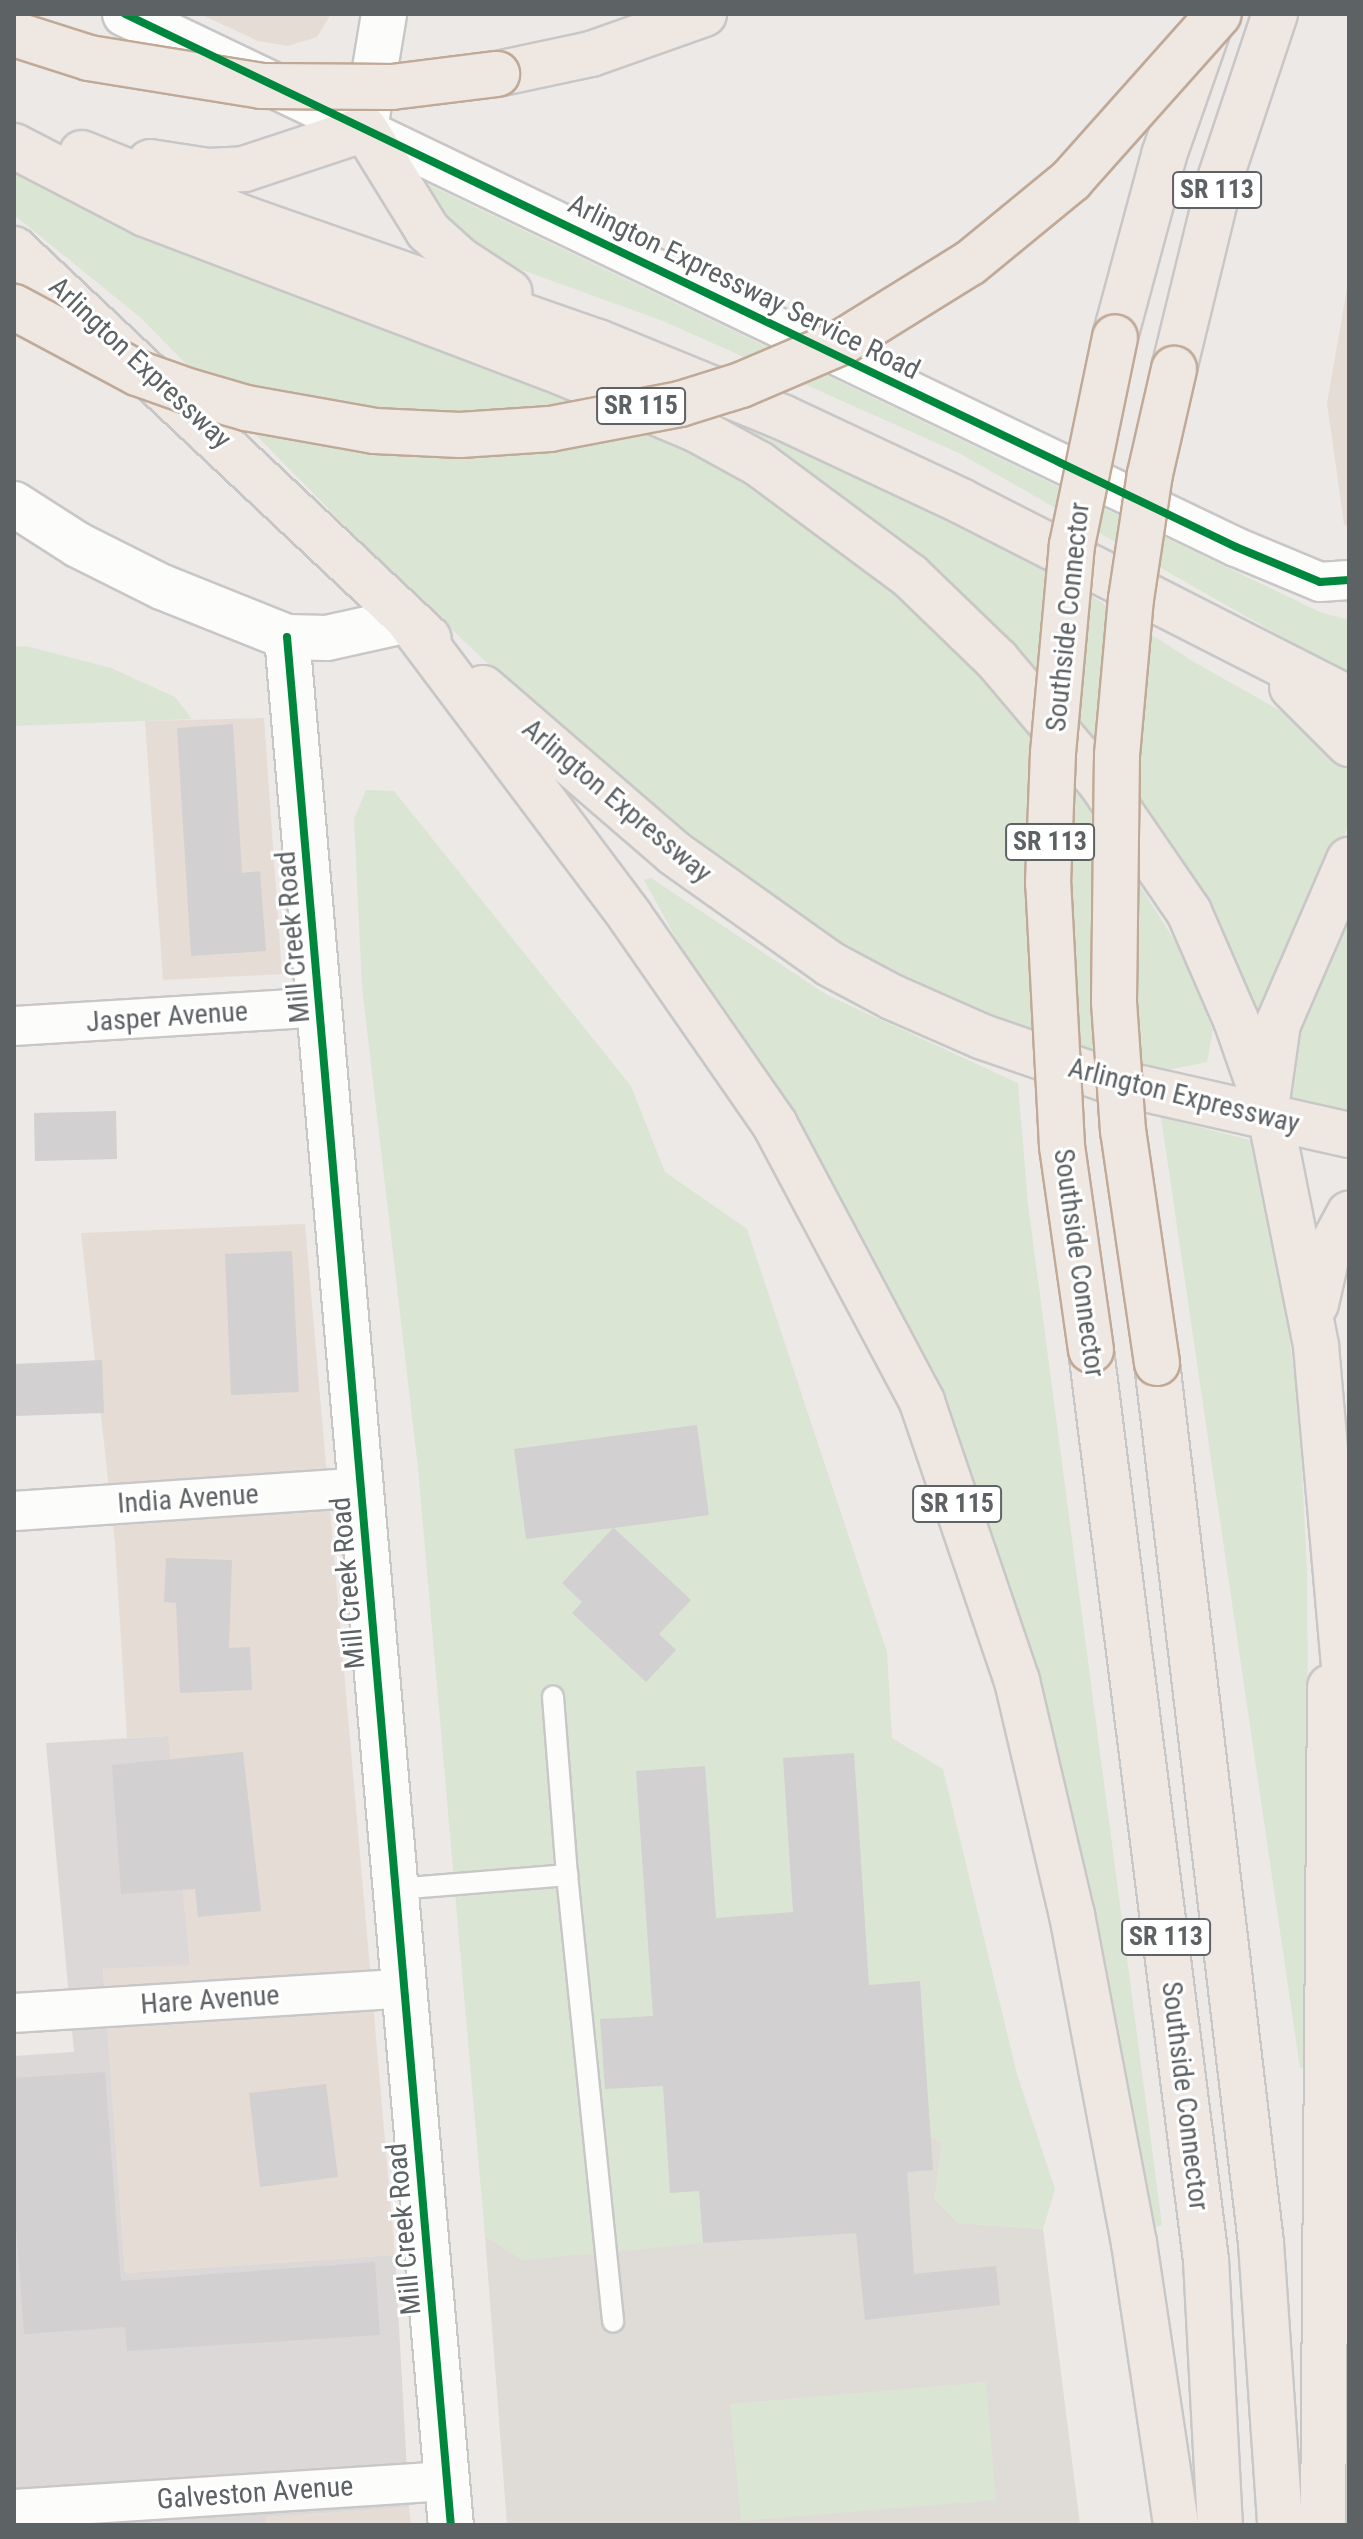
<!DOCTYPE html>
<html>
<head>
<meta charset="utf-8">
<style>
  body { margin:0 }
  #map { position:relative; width:1363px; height:2539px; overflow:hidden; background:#ece9e7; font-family:"Roboto Condensed",sans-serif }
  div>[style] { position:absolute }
  .commercial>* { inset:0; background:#e5ddd5 }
  .industrial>* { inset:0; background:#dcd8d7 }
  .education>* { inset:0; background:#dfdbd7 }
  .green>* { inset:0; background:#dae6d3 }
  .building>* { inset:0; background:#d2d0d0 }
  .roads { filter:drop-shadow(2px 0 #c8c7c7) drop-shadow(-2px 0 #c8c7c7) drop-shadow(0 2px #c8c7c7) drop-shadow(0 -2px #c8c7c7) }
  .lane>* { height:20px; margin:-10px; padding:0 10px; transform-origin:10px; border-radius:10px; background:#fcfcfb }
  .street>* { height:38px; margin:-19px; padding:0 19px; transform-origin:19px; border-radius:19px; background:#fcfcfb }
  .secondary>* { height:44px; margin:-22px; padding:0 22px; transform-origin:22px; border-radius:22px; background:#fcfcfb }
  .highway>* { height:44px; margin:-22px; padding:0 22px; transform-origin:22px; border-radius:22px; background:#efe8e2 }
  .bridges { filter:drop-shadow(2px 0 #c1a997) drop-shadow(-2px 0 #c1a997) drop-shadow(0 2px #c1a997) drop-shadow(0 -2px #c1a997) }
  .highway-bridge>* { height:44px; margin:-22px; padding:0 22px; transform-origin:22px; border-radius:22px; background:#efe8e2 }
  .cycleway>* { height:8px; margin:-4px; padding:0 4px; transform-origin:4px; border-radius:4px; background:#00873e }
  span { translate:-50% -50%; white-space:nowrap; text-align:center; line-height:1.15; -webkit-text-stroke:6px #fff; paint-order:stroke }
  .shield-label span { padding:2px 6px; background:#fff; border:2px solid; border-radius:6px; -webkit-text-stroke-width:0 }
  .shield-label { font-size:26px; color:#5d6264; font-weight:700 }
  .street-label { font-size:28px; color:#5d6264 }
  .frame { position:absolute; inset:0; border:16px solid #5d6264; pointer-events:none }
</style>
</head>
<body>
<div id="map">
  <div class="commercial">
    <i style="clip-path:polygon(200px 14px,331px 14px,317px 37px,288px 46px,258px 41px)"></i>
    <i style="clip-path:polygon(1349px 277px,1349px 528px,1344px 524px,1327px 403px)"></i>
    <i style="clip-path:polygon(264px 718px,282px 974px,163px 980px,145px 721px)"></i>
    <i style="clip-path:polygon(305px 1224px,395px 2255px,125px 2273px,103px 1969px,190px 1964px,167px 1736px,127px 1738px,115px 1544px,81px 1233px)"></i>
    <i style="clip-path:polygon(409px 2507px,411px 2525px,266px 2525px,265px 2517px)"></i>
  </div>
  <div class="industrial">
    <i style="clip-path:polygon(168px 1736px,190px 1965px,103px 1969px,125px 2273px,395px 2255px,409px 2507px,266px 2517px,266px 2525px,14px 2525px,14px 2056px,74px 2052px,46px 1743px)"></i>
  </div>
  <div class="education">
    <i style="clip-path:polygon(899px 2118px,942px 2143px,935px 2199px,958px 2223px,1043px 2229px,1080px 2525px,507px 2525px,485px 2236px,523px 2260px)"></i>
  </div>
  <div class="green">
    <i style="clip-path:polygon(14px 164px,695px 446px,882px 574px,1019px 710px,1090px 807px,1182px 952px,1213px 1030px,1207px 1062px,1163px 1071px,1013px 1026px,905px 981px,732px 875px,559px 732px,373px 554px,141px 318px,14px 215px)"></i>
    <i style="clip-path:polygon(425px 183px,1320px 612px,1349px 620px,1349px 675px,959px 453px,663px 321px,497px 261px,456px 237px,424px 192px)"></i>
    <i style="clip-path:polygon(532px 339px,735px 420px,1029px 556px,1194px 662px,1295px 719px,1338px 753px,1349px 771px,1349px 822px,1338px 856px,1258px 1017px,1107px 758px,1065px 702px,1017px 654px)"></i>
    <i style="clip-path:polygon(26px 646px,111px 668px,175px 697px,192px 719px,14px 726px,14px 647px)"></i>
    <i style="clip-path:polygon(366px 790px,394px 791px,631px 1086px,665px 1172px,747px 1229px,887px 1652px,892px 1738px,943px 1769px,1017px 2074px,1055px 2189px,1043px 2229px,958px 2223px,935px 2199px,942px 2143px,900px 2118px,758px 2238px,523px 2260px,485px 2236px,418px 1468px,362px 987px,354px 819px)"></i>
    <i style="clip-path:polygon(651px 878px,827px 995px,1018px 1083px,1028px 1204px,1162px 2225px,1150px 2229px,1086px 1924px,813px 1159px,677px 940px,644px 880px)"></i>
    <i style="clip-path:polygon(1349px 889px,1349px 1111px,1331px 1111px,1291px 1104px,1283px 1077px,1291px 1019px)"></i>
    <i style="clip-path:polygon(1161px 1117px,1254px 1141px,1277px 1242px,1299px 1412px,1307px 1572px,1311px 2070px,1300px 2068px)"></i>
    <i style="clip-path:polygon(986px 2382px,996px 2500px,741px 2521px,730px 2404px)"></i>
  </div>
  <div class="building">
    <i style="clip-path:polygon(233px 724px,242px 873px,260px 871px,266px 951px,191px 956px,177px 728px)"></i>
    <i style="clip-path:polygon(116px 1111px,117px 1159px,35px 1161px,34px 1113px)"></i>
    <i style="clip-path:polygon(292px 1251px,299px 1392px,231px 1395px,225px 1254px)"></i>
    <i style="clip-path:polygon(102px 1360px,104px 1413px,14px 1416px,14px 1364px)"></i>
    <i style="clip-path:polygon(697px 1425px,709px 1515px,614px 1528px,691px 1600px,659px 1634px,676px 1650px,646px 1682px,572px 1613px,582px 1602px,562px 1583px,613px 1528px,526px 1539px,514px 1449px)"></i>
    <i style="clip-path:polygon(166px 1558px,232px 1560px,229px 1648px,250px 1647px,252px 1690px,180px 1693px,176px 1603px,164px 1602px)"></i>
    <i style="clip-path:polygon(243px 1752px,261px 1911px,198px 1917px,195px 1889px,121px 1894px,112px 1765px)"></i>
    <i style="clip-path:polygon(854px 1753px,869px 1985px,920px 1981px,933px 2170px,907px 2172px,914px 2274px,996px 2266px,1000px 2305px,865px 2320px,856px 2233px,703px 2243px,699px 2191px,670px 2193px,663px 2086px,605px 2089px,600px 2019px,653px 2016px,636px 1771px,705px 1766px,716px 1918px,793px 1912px,783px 1758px)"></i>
    <i style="clip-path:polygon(105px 2072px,121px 2281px,375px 2262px,380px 2335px,127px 2351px,125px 2327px,24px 2334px,14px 2198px,14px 2078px)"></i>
    <i style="clip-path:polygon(326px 2084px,338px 2177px,260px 2187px,249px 2093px)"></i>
  </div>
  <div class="roads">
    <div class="lane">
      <i style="left:567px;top:1875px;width:449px;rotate:84.1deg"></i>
      <i style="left:397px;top:1889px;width:171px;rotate:-4.7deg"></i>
      <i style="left:567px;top:1875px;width:179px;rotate:-94.5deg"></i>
    </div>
    <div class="street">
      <i style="left:365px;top:129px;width:966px;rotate:25.64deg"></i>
      <i style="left:1236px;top:547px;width:91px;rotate:22.6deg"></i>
      <i style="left:1320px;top:582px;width:29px;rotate:-4deg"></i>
      <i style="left:14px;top:1026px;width:308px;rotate:-3.5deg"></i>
      <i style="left:14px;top:1511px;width:349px;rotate:-3.9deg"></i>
      <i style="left:14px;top:2013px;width:393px;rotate:-3.6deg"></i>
      <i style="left:14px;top:2509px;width:434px;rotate:-3.7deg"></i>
    </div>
    <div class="secondary">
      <i style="left:125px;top:14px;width:266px;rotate:25.6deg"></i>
      <i style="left:365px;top:129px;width:117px;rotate:-80.6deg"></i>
      <i style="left:14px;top:504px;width:76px;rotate:32.6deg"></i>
      <i style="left:78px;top:545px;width:94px;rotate:26.6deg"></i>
      <i style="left:162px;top:587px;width:135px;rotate:21.8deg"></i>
      <i style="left:287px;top:637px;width:40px;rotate:1.4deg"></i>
      <i style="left:327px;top:638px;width:83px;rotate:-12.5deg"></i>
      <i style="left:287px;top:637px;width:1895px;rotate:85.04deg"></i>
    </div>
    <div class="highway">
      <i style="left:497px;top:74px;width:96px;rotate:-12deg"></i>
      <i style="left:591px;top:54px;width:120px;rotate:-19.5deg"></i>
      <i style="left:14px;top:146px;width:148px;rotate:27.4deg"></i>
      <i style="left:145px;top:214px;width:445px;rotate:20.8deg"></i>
      <i style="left:561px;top:372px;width:150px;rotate:23.1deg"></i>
      <i style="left:699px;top:431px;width:68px;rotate:28.8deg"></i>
      <i style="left:759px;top:464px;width:188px;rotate:36.6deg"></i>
      <i style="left:910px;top:576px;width:121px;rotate:44deg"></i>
      <i style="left:997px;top:660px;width:160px;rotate:49.8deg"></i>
      <i style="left:1100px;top:782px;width:158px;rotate:55.6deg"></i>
      <i style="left:1189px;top:912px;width:118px;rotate:66.5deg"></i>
      <i style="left:1236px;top:1020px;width:106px;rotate:70.7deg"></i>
      <i style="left:1271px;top:1120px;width:230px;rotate:78.7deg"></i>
      <i style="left:1316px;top:1346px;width:379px;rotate:85deg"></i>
      <i style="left:82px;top:153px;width:180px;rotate:21.9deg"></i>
      <i style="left:249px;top:220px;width:370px;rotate:19.3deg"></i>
      <i style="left:598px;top:342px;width:199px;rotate:22.2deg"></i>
      <i style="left:782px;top:417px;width:198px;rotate:25.1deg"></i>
      <i style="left:961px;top:501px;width:436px;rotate:27deg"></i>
      <i style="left:150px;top:162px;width:59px;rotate:8.8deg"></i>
      <i style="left:208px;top:171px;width:36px;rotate:-3deg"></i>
      <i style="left:244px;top:169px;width:127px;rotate:-18.3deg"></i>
      <i style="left:365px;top:129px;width:120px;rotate:58.3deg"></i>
      <i style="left:428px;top:231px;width:43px;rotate:42.2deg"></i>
      <i style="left:460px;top:260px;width:59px;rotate:33.1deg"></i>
      <i style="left:14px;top:249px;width:569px;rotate:43.22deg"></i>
      <i style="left:1115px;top:337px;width:188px;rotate:-74.9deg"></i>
      <i style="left:1164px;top:155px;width:139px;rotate:-70.7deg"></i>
      <i style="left:1174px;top:369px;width:199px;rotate:-76.3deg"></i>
      <i style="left:1221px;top:176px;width:171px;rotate:-71.6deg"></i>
      <i style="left:408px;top:620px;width:370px;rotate:53.1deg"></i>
      <i style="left:630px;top:916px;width:254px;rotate:55.2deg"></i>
      <i style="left:775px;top:1125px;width:314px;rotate:62deg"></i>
      <i style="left:922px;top:1402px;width:295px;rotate:71.2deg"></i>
      <i style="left:1017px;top:1681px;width:240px;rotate:76.8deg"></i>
      <i style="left:1072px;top:1915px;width:334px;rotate:79.3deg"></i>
      <i style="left:1134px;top:2243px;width:285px;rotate:81.5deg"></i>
      <i style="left:1292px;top:687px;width:81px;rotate:45deg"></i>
      <i style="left:483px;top:688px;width:252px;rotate:40.8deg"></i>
      <i style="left:674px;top:853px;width:191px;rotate:35.4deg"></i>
      <i style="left:830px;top:964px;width:70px;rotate:28deg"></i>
      <i style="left:892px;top:997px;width:99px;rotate:23.7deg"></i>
      <i style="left:983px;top:1037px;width:139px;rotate:19deg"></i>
      <i style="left:1114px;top:1082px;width:241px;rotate:12.7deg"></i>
      <i style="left:1268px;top:1094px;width:71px;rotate:-81.9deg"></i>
      <i style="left:1278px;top:1024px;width:179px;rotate:-66.6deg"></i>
      <i style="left:1316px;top:1304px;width:50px;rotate:-77.3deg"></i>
      <i style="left:1327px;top:1255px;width:47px;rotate:-61.8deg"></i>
      <i style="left:1091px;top:1350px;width:917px;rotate:82.8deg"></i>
      <i style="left:1206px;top:2260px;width:265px;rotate:87deg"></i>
      <i style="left:1157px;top:1363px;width:886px;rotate:83.26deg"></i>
      <i style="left:1261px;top:2243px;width:283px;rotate:86.1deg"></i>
      <i style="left:1323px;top:2525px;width:838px;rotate:-89.52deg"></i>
    </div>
  </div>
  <div class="bridges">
    <div class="highway-bridge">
      <i style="left:14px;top:34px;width:79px;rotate:17.7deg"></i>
      <i style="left:89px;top:58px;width:174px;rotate:9.2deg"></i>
      <i style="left:261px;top:86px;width:131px;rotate:0.4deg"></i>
      <i style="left:392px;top:87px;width:106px;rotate:-7.1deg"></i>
      <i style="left:14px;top:307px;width:140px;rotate:28.2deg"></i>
      <i style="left:137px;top:373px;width:57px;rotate:19.4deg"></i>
      <i style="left:191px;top:392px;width:57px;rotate:16.2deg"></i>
      <i style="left:246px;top:408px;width:131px;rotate:10.1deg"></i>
      <i style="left:375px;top:431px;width:85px;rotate:2.7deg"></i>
      <i style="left:460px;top:435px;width:90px;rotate:-3.8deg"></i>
      <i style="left:550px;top:429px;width:132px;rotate:-10.9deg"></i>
      <i style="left:680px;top:404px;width:64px;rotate:-17.3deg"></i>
      <i style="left:741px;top:385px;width:112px;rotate:-23.1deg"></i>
      <i style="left:844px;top:341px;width:148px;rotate:-31.8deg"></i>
      <i style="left:970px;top:263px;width:131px;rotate:-39.4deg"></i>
      <i style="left:1071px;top:180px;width:222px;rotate:-48.3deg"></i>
      <i style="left:1091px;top:1350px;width:206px;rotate:-98.1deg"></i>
      <i style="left:1062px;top:1146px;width:263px;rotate:-93deg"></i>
      <i style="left:1048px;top:883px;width:130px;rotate:-87.8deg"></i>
      <i style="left:1053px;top:753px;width:209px;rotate:-84.8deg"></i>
      <i style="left:1072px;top:545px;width:212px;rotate:-78.3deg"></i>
      <i style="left:1157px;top:1363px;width:234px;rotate:-98.3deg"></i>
      <i style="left:1123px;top:1131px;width:130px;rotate:-94deg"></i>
      <i style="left:1114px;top:1001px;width:246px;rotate:-89.3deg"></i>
      <i style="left:1117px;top:755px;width:157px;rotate:-84.9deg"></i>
      <i style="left:1131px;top:599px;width:126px;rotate:-81.4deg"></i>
      <i style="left:1150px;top:474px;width:108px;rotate:-77.1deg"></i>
    </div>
  </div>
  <div class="cycleway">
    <i style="left:125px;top:14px;width:1232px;rotate:25.63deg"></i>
    <i style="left:1236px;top:547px;width:91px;rotate:22.6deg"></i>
    <i style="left:1320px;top:582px;width:29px;rotate:-4deg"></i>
    <i style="left:287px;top:637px;width:1895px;rotate:85.04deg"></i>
  </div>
  <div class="shield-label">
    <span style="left:1217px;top:190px">SR 113</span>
    <span style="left:641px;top:406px">SR 115</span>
    <span style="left:1050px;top:842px">SR 113</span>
    <span style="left:957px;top:1504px">SR 115</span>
    <span style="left:1166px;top:1937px">SR 113</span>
  </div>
  <div class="street-label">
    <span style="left:744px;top:287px;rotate:26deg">Arlington Expressway Service Road</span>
    <span style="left:140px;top:363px;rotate:43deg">Arlington Expressway</span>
    <span style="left:1068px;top:617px;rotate:-84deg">Southside Connector</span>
    <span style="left:617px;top:801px;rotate:40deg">Arlington Expressway</span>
    <span style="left:293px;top:937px;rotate:-95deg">Mill Creek Road</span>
    <span style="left:167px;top:1017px;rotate:-4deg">Jasper Avenue</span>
    <span style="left:1184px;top:1096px;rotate:14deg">Arlington Expressway</span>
    <span style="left:1079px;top:1263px;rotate:82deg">Southside Connector</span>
    <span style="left:188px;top:1499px;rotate:-4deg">India Avenue</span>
    <span style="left:348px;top:1583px;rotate:-95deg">Mill Creek Road</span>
    <span style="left:210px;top:2000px;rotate:-4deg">Hare Avenue</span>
    <span style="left:1185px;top:2096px;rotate:83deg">Southside Connector</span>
    <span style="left:404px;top:2229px;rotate:-95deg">Mill Creek Road</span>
    <span style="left:255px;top:2493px;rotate:-4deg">Galveston Avenue</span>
  </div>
  <div class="frame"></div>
</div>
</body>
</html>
